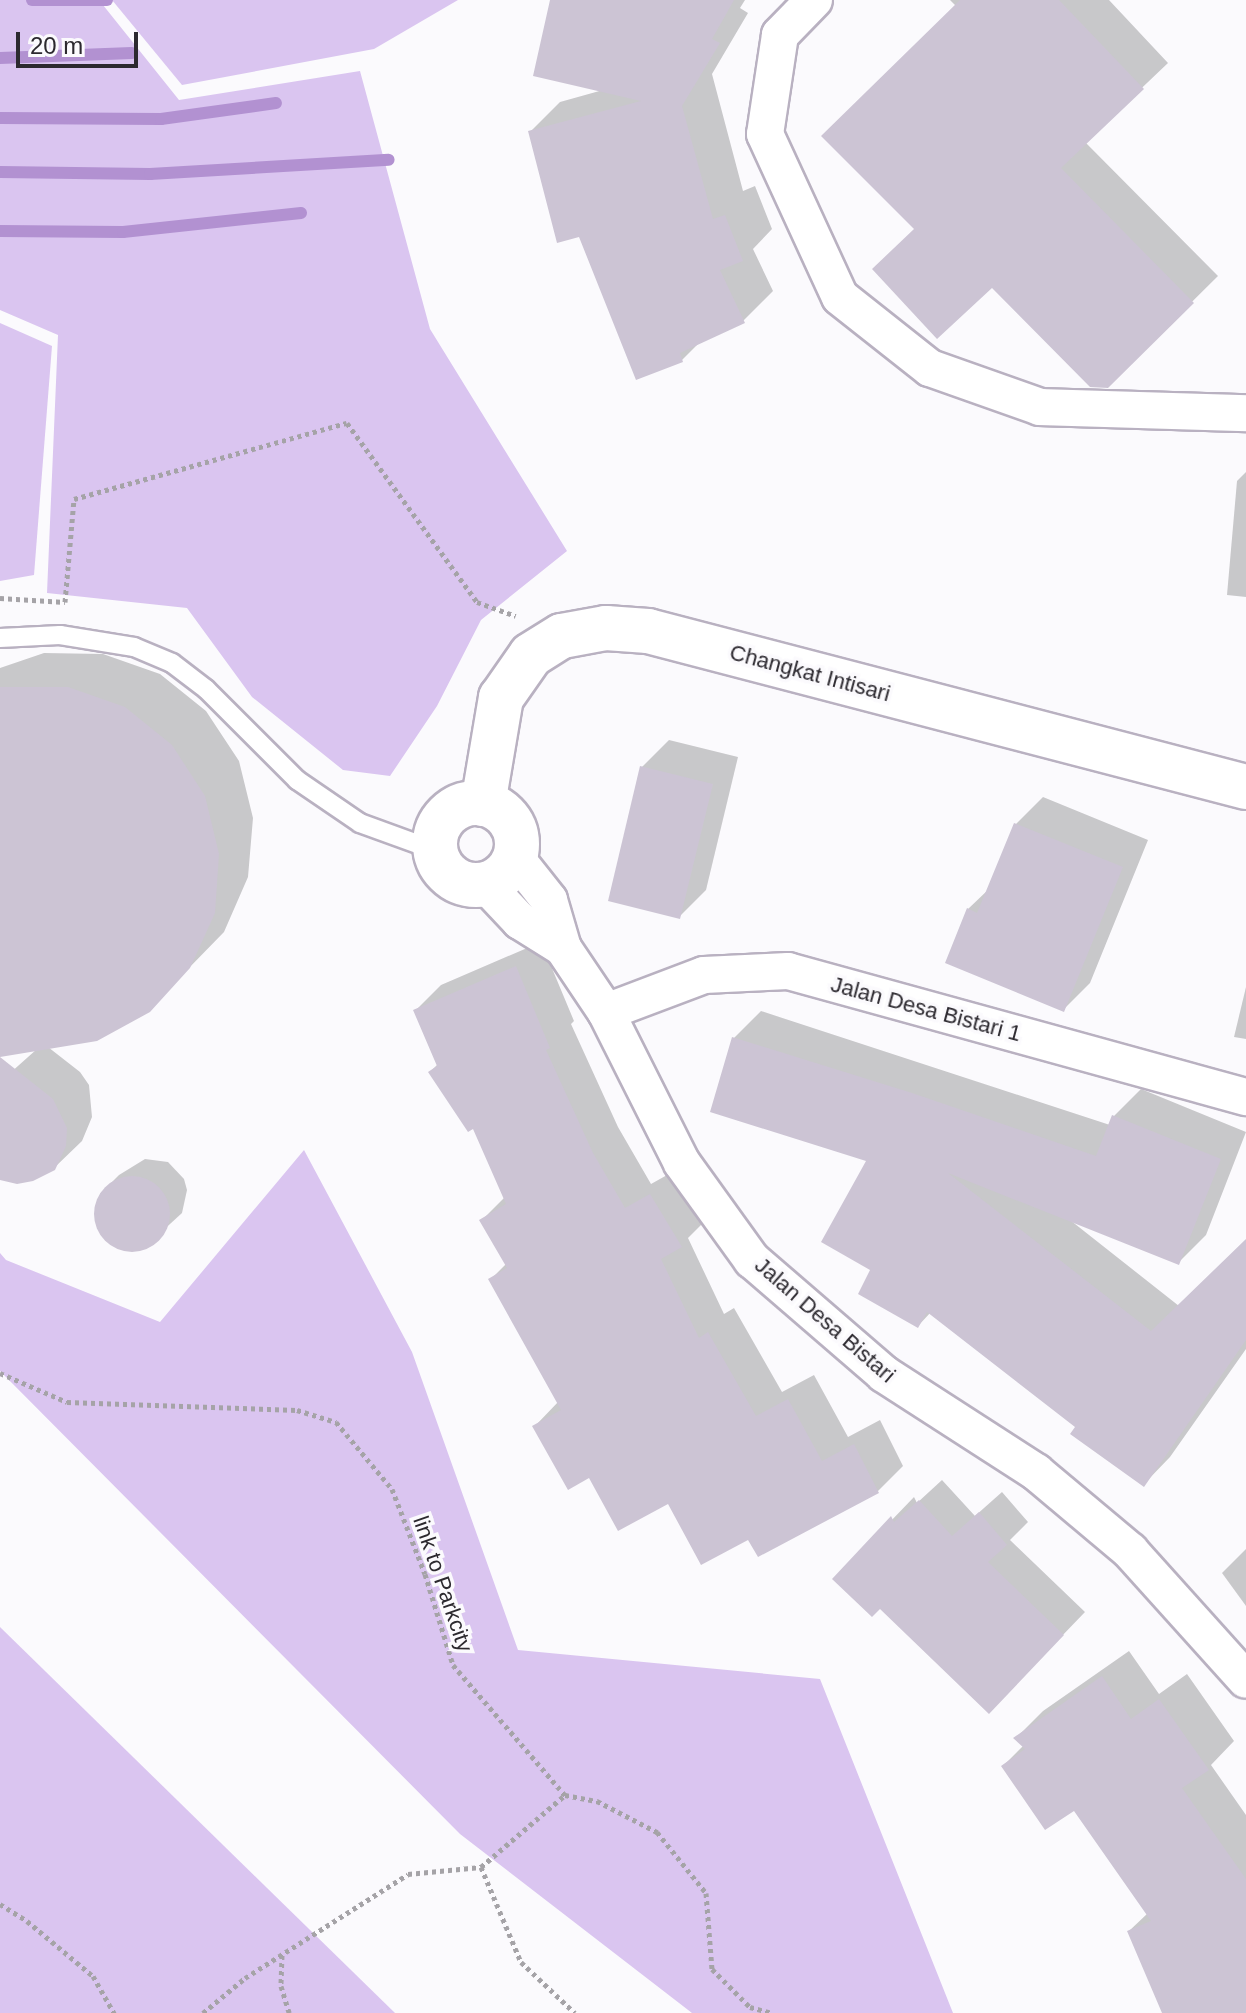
<!DOCTYPE html>
<html>
<head>
<meta charset="utf-8">
<style>
  body { margin:0 }
  #map { position:relative; width:1246px; height:2013px; overflow:hidden; background:#fbfafd; font-family:Arial,sans-serif }
  div>[style] { position:absolute }
  .green>* { inset:0; background:#dac5f0 }
  .shadow>* { inset:0; background:#0003 }
  .stream>* { height:12px; margin:-6px; padding:0 6px; transform-origin:6px; border-radius:6px; background:#b291d1 }
  .building>* { inset:0; background:#ccc4d4 }
  .round { border-radius:50% }
  .path>* { height:5px; margin-top:-2.5px; transform-origin:0; background:repeating-linear-gradient(90deg,#a5a3a7 0 4px,transparent 0 8px) }
  .roads { filter:drop-shadow(2px 0 #b9b1c1) drop-shadow(-2px 0 #b9b1c1) drop-shadow(0 2px #b9b1c1) drop-shadow(0 -2px #b9b1c1) }
  .service>* { height:18px; margin:-9px; padding:0 9px; transform-origin:9px; border-radius:9px; background:#fff }
  .minor>* { height:36px; margin:-18px; padding:0 18px; transform-origin:18px; border-radius:18px; background:#fff }
  .tertiary>* { height:44px; margin:-22px; padding:0 22px; transform-origin:22px; border-radius:22px; background:#fff }
  .tertiary>.ring { margin:-22px; padding:0; box-sizing:content-box; background:none; border:44px solid #fff; border-radius:50% }
  span { translate:-50% -50%; white-space:nowrap; text-align:center; line-height:1.15; -webkit-text-stroke:7px #fbfafd; paint-order:stroke }
  .street-label { font-size:22px; color:#2c292f }
  .scale { position:absolute; left:16px; top:32px; width:122px; height:36px; box-sizing:border-box; border:4px solid #2c292f; border-top:0; padding-left:10px; font-size:24px; line-height:28px; white-space:nowrap; color:#2c292f; -webkit-text-stroke:6px #fbfafd; paint-order:stroke }
</style>
</head>
<body>
<div id="map">
  <div class="green">
    <i style="clip-path:polygon(0 0,99px 0,179px 100px,360px 71px,430px 329px,567px 551px,481px 620px,437px 706px,390px 776px,343px 770px,252px 697px,187px 608px,47px 593px,58px 335px,0 310px)"></i>
    <i style="clip-path:polygon(112px 0,458px 0,374px 49px,182px 85px)"></i>
    <i style="clip-path:polygon(0 323px,52px 346px,34px 575px,0 581px)"></i>
    <i style="clip-path:polygon(304px 1150px,412px 1352px,518px 1650px,820px 1679px,953px 2013px,692px 2013px,460px 1834px,0 1371px,0 1253px,6px 1260px,160px 1322px)"></i>
    <i style="clip-path:polygon(0 1627px,395px 2013px,0 2013px)"></i>
  </div>
  <div class="shadow">
    <i style="clip-path:polygon(554px 0,745px 0,740px 8px,748px 13px,712px 74px,743px 191px,755px 186px,772px 229px,753px 249px,773px 291px,743px 321px,700px 342px,682px 360px,580px 235px,530px 132px,560px 102px,603px 90px)"></i>
    <i style="clip-path:polygon(950px 0,1109px 0,1168px 63px,1085px 142px,1218px 276px,1107px 386px,992px 285px,916px 228px,956px 6px)"></i>
    <i style="clip-path:polygon(1246px 472px,1246px 597px,1227px 595px,1237px 481px)"></i>
    <i style="clip-path:polygon(44px 653px,103px 654px,160px 674px,206px 711px,239px 761px,253px 818px,248px 877px,224px 932px,148px 1010px,48px 1047px,80px 1072px,89px 1085px,92px 1117px,82px 1141px,54px 1168px,0 1176px,0 1082px,37px 1049px,0 1049px,0 668px)"></i>
    <i style="clip-path:polygon(669px 740px,738px 757px,706px 890px,679px 917px,642px 767px)"></i>
    <i style="clip-path:polygon(1043px 797px,1148px 840px,1090px 983px,1063px 1010px,968px 909px,990px 888px,1016px 824px)"></i>
    <i style="clip-path:polygon(541px 942px,574px 1021px,571px 1024px,618px 1127px,651px 1184px,676px 1170px,706px 1220px,688px 1238px,724px 1314px,734px 1308px,782px 1392px,814px 1375px,848px 1437px,880px 1420px,903px 1466px,878px 1491px,749px 1537px,669px 1502px,590px 1476px,535px 1426px,559px 1401px,491px 1279px,507px 1263px,482px 1220px,505px 1197px,474px 1126px,430px 1072px,438px 1064px,416px 1010px,441px 985px)"></i>
    <i style="clip-path:polygon(1246px 987px,1246px 1039px,1234px 1037px)"></i>
    <i style="clip-path:polygon(761px 1011px,1110px 1125px,1114px 1116px,1141px 1089px,1246px 1132px,1206px 1235px,1179px 1262px,1070px 1220px,1179px 1306px,1246px 1241px,1246px 1349px,1170px 1457px,1144px 1484px,1078px 1426px,931px 1312px,918px 1326px,873px 1269px,869px 1160px,734px 1038px)"></i>
    <i style="clip-path:polygon(145px 1159px,168px 1162px,184px 1179px,187px 1190px,182px 1213px,145px 1247px,135px 1249px,112px 1243px,104px 1235px,97px 1212px,100px 1194px,119px 1175px)"></i>
    <i style="clip-path:polygon(942px 1480px,975px 1516px,1002px 1492px,1028px 1522px,1010px 1540px,1085px 1612px,1010px 1690px,835px 1579px,914px 1497px,917px 1503px)"></i>
    <i style="clip-path:polygon(1246px 1549px,1246px 1606px,1222px 1573px)"></i>
    <i style="clip-path:polygon(1129px 1651px,1159px 1694px,1187px 1674px,1234px 1741px,1211px 1765px,1246px 1815px,1246px 2013px,1164px 2013px,1129px 1931px,1148px 1913px,1075px 1808px,1003px 1766px,1024px 1745px,1016px 1738px,1043px 1711px)"></i>
  </div>
  <div class="stream">
    <i style="left:32px;top:0;width:75px"></i>
    <i style="left:0;top:58px;width:132px;rotate:-2.2deg"></i>
    <i style="left:0;top:118px;width:161px;rotate:0.4deg"></i>
    <i style="left:161px;top:119px;width:116px;rotate:-7.9deg"></i>
    <i style="left:0;top:172px;width:150px;rotate:0.8deg"></i>
    <i style="left:150px;top:174px;width:239px;rotate:-3.4deg"></i>
    <i style="left:0;top:231px;width:123px;rotate:0.5deg"></i>
    <i style="left:123px;top:232px;width:179px;rotate:-6.1deg"></i>
  </div>
  <div class="building">
    <i style="clip-path:polygon(550px 0,734px 0,712px 39px,720px 43px,682px 106px,713px 219px,725px 215px,743px 261px,720px 270px,745px 323px,680px 353px,683px 362px,636px 380px,579px 237px,557px 243px,528px 131px,641px 101px,533px 76px)"></i>
    <i style="clip-path:polygon(960px 0,1059px 0,1144px 89px,1061px 168px,1194px 303px,1108px 388px,1090px 387px,992px 288px,937px 339px,872px 269px,914px 229px,821px 136px)"></i>
    <i style="clip-path:polygon(0 687px,68px 687px,125px 707px,172px 745px,205px 796px,219px 854px,215px 913px,190px 968px,150px 1012px,97px 1041px,0 1057px,53px 1099px,67px 1128px,66px 1146px,55px 1170px,33px 1181px,17px 1184px,0 1180px)"></i>
    <i style="clip-path:polygon(640px 766px,713px 784px,680px 919px,608px 901px)"></i>
    <i style="clip-path:polygon(1014px 823px,1123px 867px,1064px 1012px,945px 963px,967px 908px,977px 913px)"></i>
    <i style="clip-path:polygon(516px 966px,550px 1048px,546px 1050px,593px 1153px,625px 1208px,650px 1194px,682px 1247px,661px 1259px,699px 1338px,708px 1332px,756px 1416px,788px 1399px,822px 1461px,854px 1444px,879px 1493px,758px 1557px,748px 1540px,701px 1565px,668px 1504px,618px 1531px,589px 1478px,568px 1490px,532px 1426px,561px 1410px,488px 1279px,507px 1268px,479px 1220px,506px 1204px,473px 1129px,468px 1132px,428px 1072px,437px 1066px,413px 1010px)"></i>
    <i style="clip-path:polygon(732px 1037px,912px 1093px,1096px 1156px,1112px 1115px,1221px 1159px,1179px 1265px,948px 1173px,1151px 1331px,1246px 1239px,1246px 1340px,1144px 1487px,1070px 1434px,1075px 1427px,927px 1312px,918px 1328px,858px 1294px,870px 1270px,821px 1242px,866px 1161px,710px 1112px)"></i>
    <i class="round" style="left:94px;top:1176px;width:76px;height:76px"></i>
    <i style="clip-path:polygon(919px 1500px,952px 1536px,979px 1512px,1007px 1545px,988px 1562px,1064px 1635px,989px 1714px,880px 1609px,872px 1617px,832px 1579px,891px 1516px,894px 1522px)"></i>
    <i style="clip-path:polygon(1102px 1676px,1131px 1719px,1159px 1699px,1209px 1770px,1182px 1788px,1246px 1879px,1246px 2013px,1162px 2013px,1127px 1931px,1151px 1921px,1074px 1811px,1045px 1830px,1001px 1766px,1025px 1749px,1013px 1738px)"></i>
  </div>
  <div class="path">
    <i style="left:0;top:598px;width:65px;rotate:3.5deg"></i>
    <i style="left:65px;top:602px;width:103px;rotate:-85deg"></i>
    <i style="left:74px;top:499px;width:283px;rotate:-15.6deg"></i>
    <i style="left:347px;top:423px;width:221px;rotate:54deg"></i>
    <i style="left:477px;top:602px;width:41px;rotate:19.7deg"></i>
    <i style="left:0;top:1373px;width:73px;rotate:23.4deg"></i>
    <i style="left:67px;top:1402px;width:230px;rotate:2deg"></i>
    <i style="left:297px;top:1410px;width:41px;rotate:17.1deg"></i>
    <i style="left:336px;top:1422px;width:87px;rotate:50.1deg"></i>
    <i style="left:392px;top:1489px;width:91px;rotate:68.8deg"></i>
    <i style="left:425px;top:1574px;width:95px;rotate:72.9deg"></i>
    <i style="left:453px;top:1665px;width:172px;rotate:49.3deg"></i>
    <i style="left:565px;top:1795px;width:33px;rotate:11deg"></i>
    <i style="left:597px;top:1801px;width:68px;rotate:27.3deg"></i>
    <i style="left:657px;top:1832px;width:78px;rotate:51.2deg"></i>
    <i style="left:706px;top:1893px;width:76px;rotate:85.5deg"></i>
    <i style="left:712px;top:1969px;width:54px;rotate:45deg"></i>
    <i style="left:750px;top:2007px;width:24px;rotate:15deg"></i>
    <i style="left:481px;top:1867px;width:103px;rotate:67.2deg"></i>
    <i style="left:521px;top:1962px;width:74px;rotate:43.4deg"></i>
    <i style="left:0;top:1904px;width:32px;rotate:32deg"></i>
    <i style="left:27px;top:1921px;width:86px;rotate:39.8deg"></i>
    <i style="left:93px;top:1976px;width:43px;rotate:60.4deg"></i>
    <i style="left:282px;top:1955px;width:31px;rotate:92deg"></i>
    <i style="left:281px;top:1986px;width:28px;rotate:73deg"></i>
    <i style="left:203px;top:2013px;width:55px;rotate:-39.8deg"></i>
    <i style="left:245px;top:1978px;width:193px;rotate:-32.5deg"></i>
    <i style="left:408px;top:1874px;width:73px;rotate:-5.5deg"></i>
    <i style="left:481px;top:1867px;width:111px;rotate:-40.6deg"></i>
  </div>
  <div class="roads">
    <div class="service">
      <i style="left:0;top:638px;width:60px;rotate:-2.9deg"></i>
      <i style="left:60px;top:635px;width:75px;rotate:9.2deg"></i>
      <i style="left:134px;top:647px;width:41px;rotate:22.8deg"></i>
      <i style="left:172px;top:663px;width:43px;rotate:37.4deg"></i>
      <i style="left:206px;top:689px;width:129px;rotate:45deg"></i>
      <i style="left:297px;top:780px;width:76px;rotate:34.3deg"></i>
      <i style="left:360px;top:823px;width:79px;rotate:20deg"></i>
    </div>
    <div class="minor">
      <i style="left:814px;top:0;width:49px;rotate:134.2deg"></i>
      <i style="left:780px;top:35px;width:100px;rotate:98.6deg"></i>
      <i style="left:765px;top:134px;width:179px;rotate:65.3deg"></i>
      <i style="left:840px;top:297px;width:115px;rotate:38.3deg"></i>
      <i style="left:930px;top:368px;width:117px;rotate:19.5deg"></i>
      <i style="left:1040px;top:407px;width:206px;rotate:1.7deg"></i>
      <i style="left:486px;top:885px;width:50px;rotate:46.6deg"></i>
      <i style="left:520px;top:921px;width:51px;rotate:32.1deg"></i>
      <i style="left:563px;top:948px;width:50px;rotate:-106.3deg"></i>
      <i style="left:549px;top:900px;width:55px;rotate:-128.3deg"></i>
      <i style="left:563px;top:948px;width:77px;rotate:56.1deg"></i>
      <i style="left:606px;top:1012px;width:169px;rotate:63.3deg"></i>
      <i style="left:682px;top:1163px;width:120px;rotate:54.2deg"></i>
      <i style="left:752px;top:1260px;width:174px;rotate:40.8deg"></i>
      <i style="left:884px;top:1374px;width:181px;rotate:32.8deg"></i>
      <i style="left:1036px;top:1472px;width:123px;rotate:40deg"></i>
      <i style="left:1130px;top:1551px;width:173px;rotate:48deg"></i>
      <i style="left:606px;top:1012px;width:105px;rotate:-20.7deg"></i>
      <i style="left:704px;top:975px;width:84px;rotate:-2.7deg"></i>
      <i style="left:788px;top:971px;width:475px;rotate:15.4deg"></i>
    </div>
    <div class="tertiary">
      <i class="ring" style="left:435px;top:803px;width:38px;height:38px"></i>
      <i style="left:483px;top:804px;width:108px;rotate:-80.4deg"></i>
      <i style="left:501px;top:698px;width:52px;rotate:-55.1deg"></i>
      <i style="left:531px;top:655px;width:36px;rotate:-32deg"></i>
      <i style="left:562px;top:636px;width:45px;rotate:-10.3deg"></i>
      <i style="left:606px;top:628px;width:42px;rotate:4.1deg"></i>
      <i style="left:648px;top:631px;width:618px;rotate:14.62deg"></i>
    </div>
  </div>
  <div class="street-label">
    <span style="left:810px;top:673px;rotate:15deg">Changkat Intisari</span>
    <span style="left:926px;top:1009px;rotate:15deg">Jalan Desa Bistari 1</span>
    <span style="left:825px;top:1320px;rotate:41deg">Jalan Desa Bistari</span>
    <span style="left:443px;top:1584px;rotate:71deg">link to Parkcity</span>
  </div>
  <div class="scale">20 m</div>
</div>
</body>
</html>
